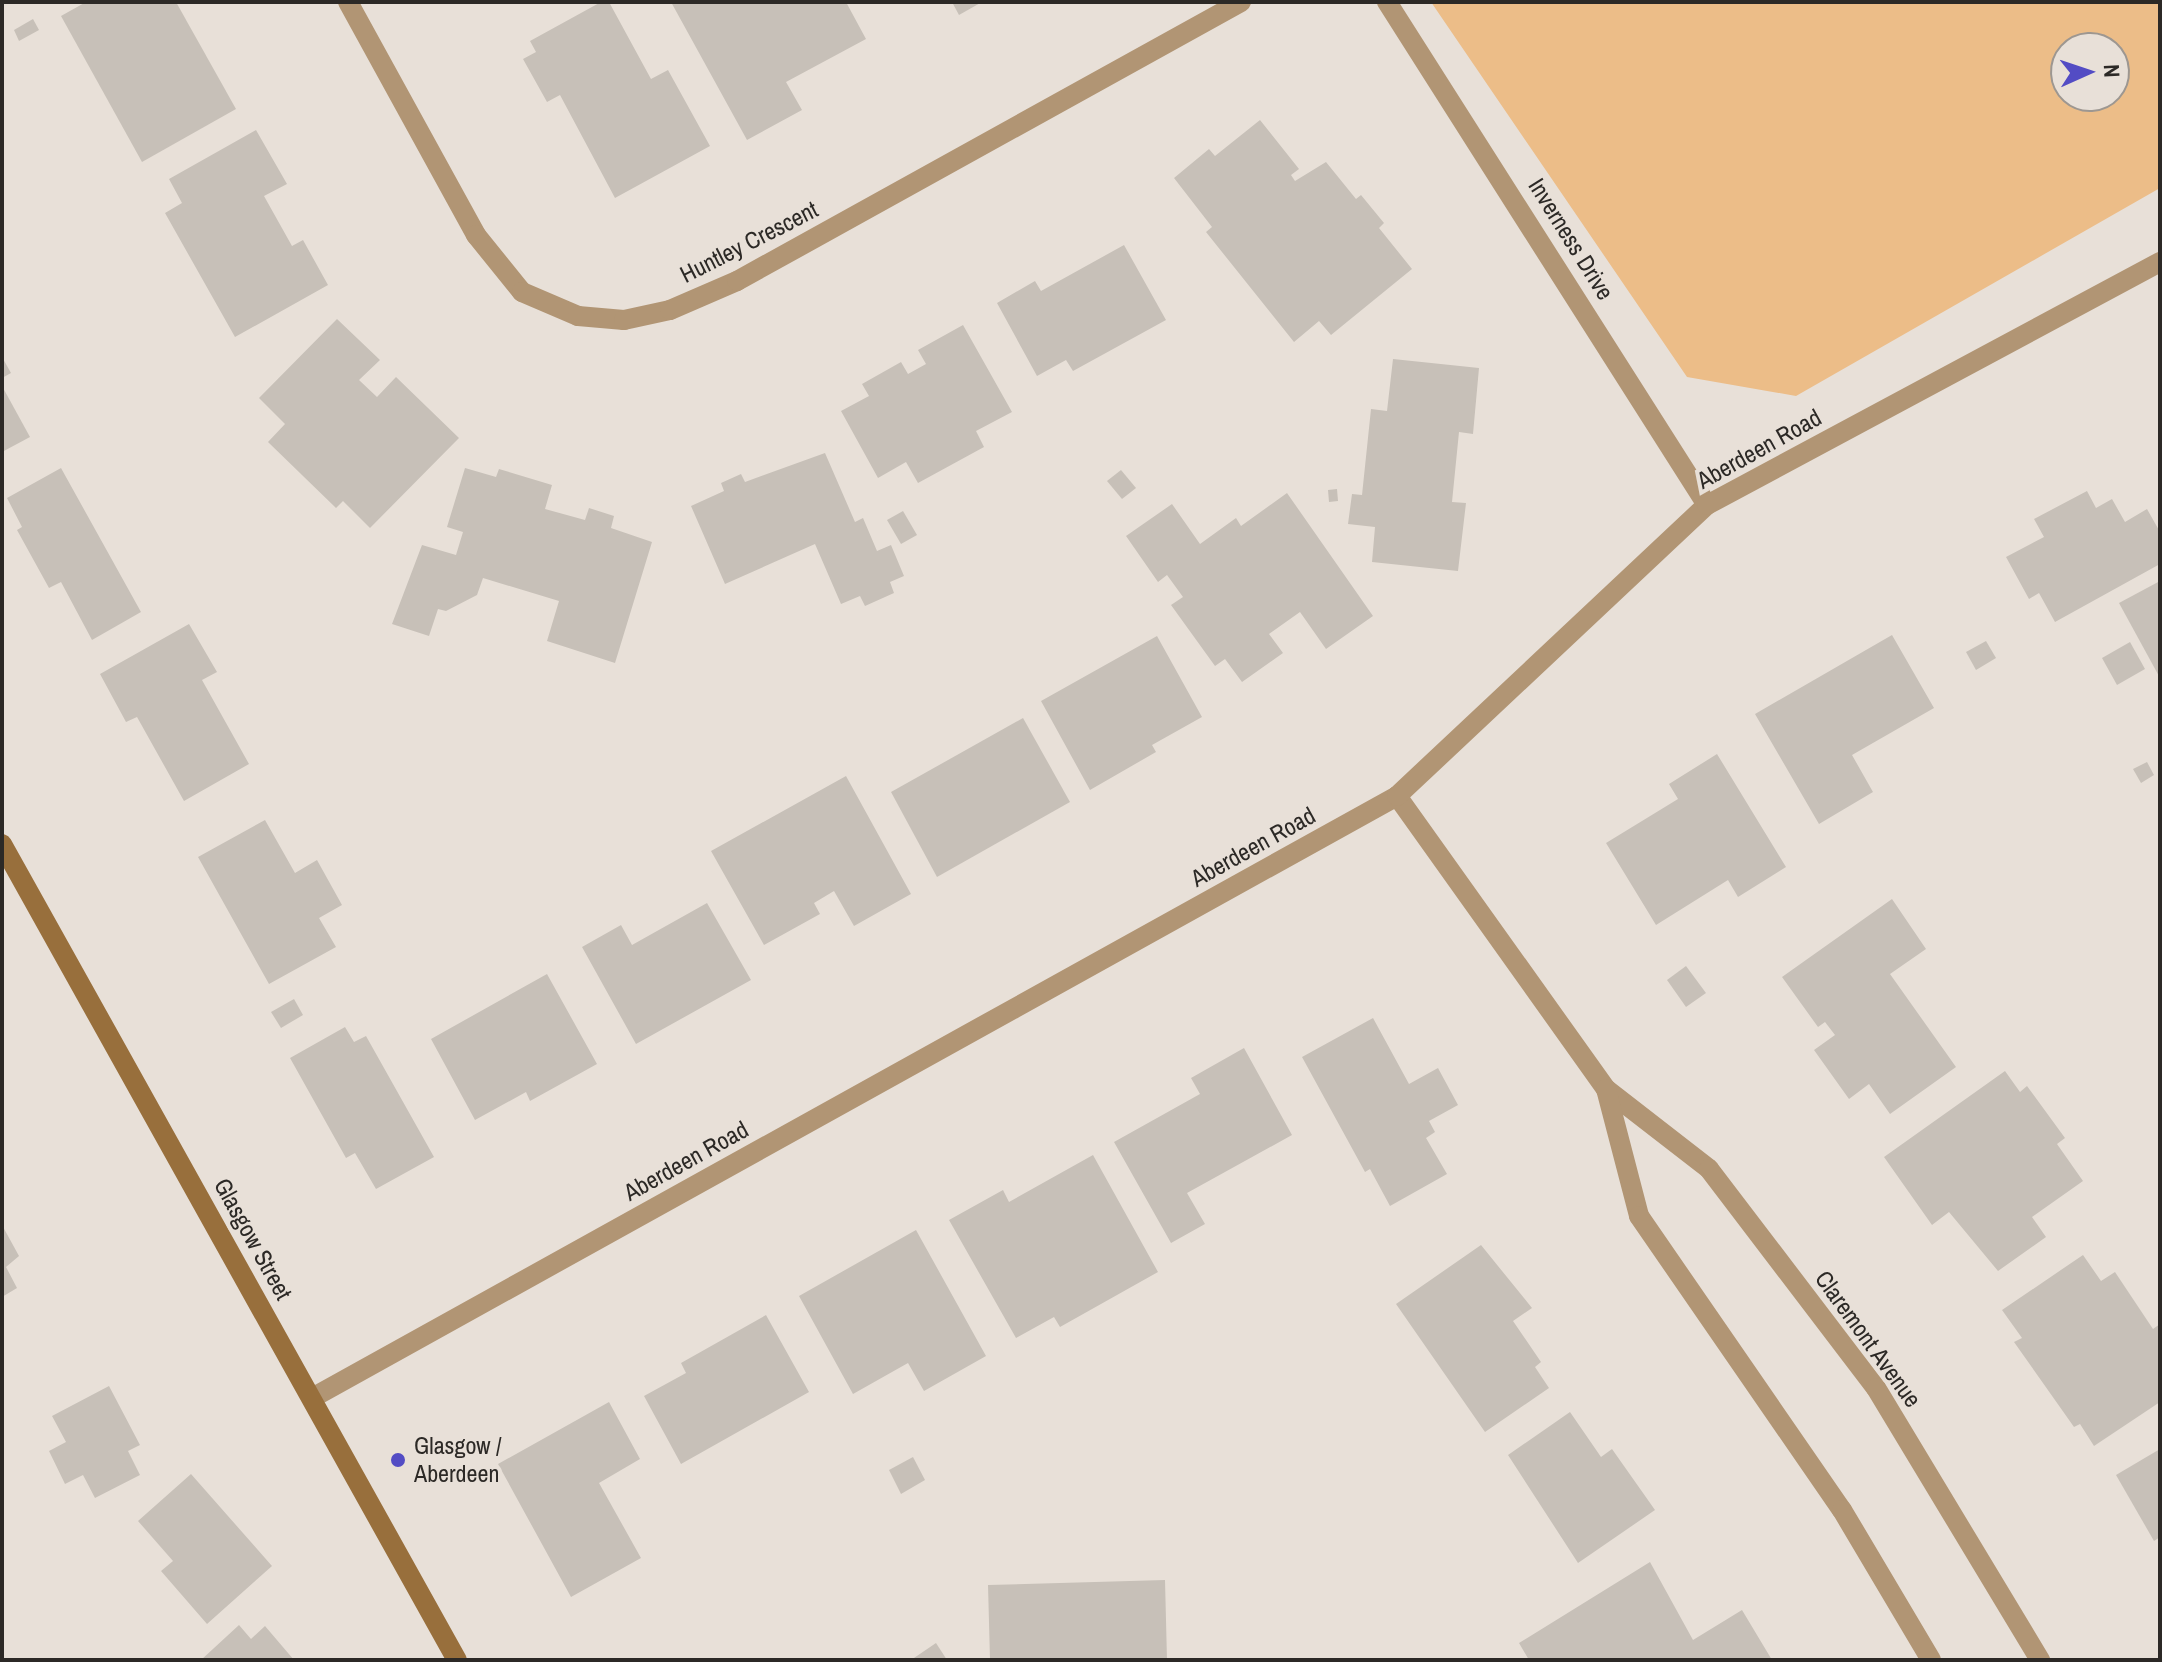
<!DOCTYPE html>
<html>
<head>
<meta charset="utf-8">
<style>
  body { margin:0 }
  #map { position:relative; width:2162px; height:1662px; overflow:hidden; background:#e8e0d8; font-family:"Archivo Narrow",sans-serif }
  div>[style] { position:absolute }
  .green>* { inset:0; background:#ecbd88 }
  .building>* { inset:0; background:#c7c0b8 }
  .street>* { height:20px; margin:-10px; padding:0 10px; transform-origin:10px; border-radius:10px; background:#b19574 }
  .secondary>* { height:20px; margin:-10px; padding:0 10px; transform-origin:10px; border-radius:10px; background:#986f3c }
  .dots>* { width:22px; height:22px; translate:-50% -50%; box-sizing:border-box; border:4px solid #e8e0d8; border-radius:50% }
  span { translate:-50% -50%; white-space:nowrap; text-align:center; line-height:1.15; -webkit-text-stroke:8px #e8e0d8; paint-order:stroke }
  .street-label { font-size:24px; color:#2c2926 }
  .poi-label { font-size:24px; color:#2c2926 }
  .left { translate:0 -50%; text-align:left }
  .frame { position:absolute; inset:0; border:4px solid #2c2926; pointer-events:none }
  .north { position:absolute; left:2050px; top:32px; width:80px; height:80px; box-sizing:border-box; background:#e8e0d8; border:2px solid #9d9791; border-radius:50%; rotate:87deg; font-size:22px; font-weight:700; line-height:32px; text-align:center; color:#2c2926 }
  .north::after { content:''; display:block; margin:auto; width:28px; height:36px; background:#534cc4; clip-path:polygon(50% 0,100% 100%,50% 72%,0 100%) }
</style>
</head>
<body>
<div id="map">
  <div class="green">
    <i style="clip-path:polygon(evenodd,1431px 2px,2160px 2px,2160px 188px,1796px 396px,1687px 377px,1431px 2px,2066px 48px,2114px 48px,2114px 96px,2066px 96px,2066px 48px)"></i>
  </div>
  <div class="building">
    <i style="clip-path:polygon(86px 2px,176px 2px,236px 109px,142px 162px,61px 16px)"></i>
    <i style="clip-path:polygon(601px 2px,609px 2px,651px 79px,668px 70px,710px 146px,615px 198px,560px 95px,547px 102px,523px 59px,536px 52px,530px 41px)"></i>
    <i style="clip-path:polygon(671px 2px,846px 2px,866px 39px,786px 82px,802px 110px,747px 140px)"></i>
    <i style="clip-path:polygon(952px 2px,982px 2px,959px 15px)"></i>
    <i style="clip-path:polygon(33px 19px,39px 30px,19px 41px,14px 30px)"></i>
    <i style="clip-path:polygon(1260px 120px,1299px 169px,1291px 175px,1295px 181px,1326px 162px,1356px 199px,1361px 195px,1384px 223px,1379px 228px,1412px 269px,1331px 335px,1319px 321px,1294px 342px,1206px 232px,1212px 227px,1174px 178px,1209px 149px,1215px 156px)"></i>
    <i style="clip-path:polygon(256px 130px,287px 184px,264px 196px,292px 246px,303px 240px,328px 285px,235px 337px,165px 213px,182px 203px,169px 179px)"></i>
    <i style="clip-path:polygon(1124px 245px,1166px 320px,1073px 371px,1066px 360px,1037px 376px,997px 303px,1035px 281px,1041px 291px)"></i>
    <i style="clip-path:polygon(337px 319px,380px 360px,359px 380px,377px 397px,396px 377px,459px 438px,370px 528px,343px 501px,336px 508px,268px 442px,285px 424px,259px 398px)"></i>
    <i style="clip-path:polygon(963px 325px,1012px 412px,976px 431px,984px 447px,918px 483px,906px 462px,878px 478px,841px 411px,869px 396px,862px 384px,901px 362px,908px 374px,926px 364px,918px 350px)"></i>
    <i style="clip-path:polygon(2px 357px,11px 373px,2px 378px)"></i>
    <i style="clip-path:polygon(1393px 359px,1479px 368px,1473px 434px,1459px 432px,1452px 502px,1466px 503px,1458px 571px,1372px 562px,1375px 527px,1348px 524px,1352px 494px,1362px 495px,1371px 409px,1387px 411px)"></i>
    <i style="clip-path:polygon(2px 386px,30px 437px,2px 452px)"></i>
    <i style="clip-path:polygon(825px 453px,855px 522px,863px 518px,877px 551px,891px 545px,904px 576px,890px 582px,894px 593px,865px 606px,860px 596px,841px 604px,815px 544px,725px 584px,691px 506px,724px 491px,721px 483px,741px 474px,745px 482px)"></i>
    <i style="clip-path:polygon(61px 468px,141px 612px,92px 640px,61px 582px,49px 588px,17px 530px,22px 527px,7px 498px)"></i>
    <i style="clip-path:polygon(465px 468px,496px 477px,499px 469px,552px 485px,545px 509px,585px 520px,589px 508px,614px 516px,611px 528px,652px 542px,615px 663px,547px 641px,559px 601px,483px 578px,477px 595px,446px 611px,438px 609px,429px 636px,392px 624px,422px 545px,456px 555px,463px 532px,447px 527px)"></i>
    <i style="clip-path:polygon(1121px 470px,1136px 488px,1122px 499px,1107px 481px)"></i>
    <i style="clip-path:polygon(1337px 489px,1338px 501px,1329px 502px,1328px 490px)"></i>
    <i style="clip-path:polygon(2087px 491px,2096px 508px,2112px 499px,2125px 522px,2147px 509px,2160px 532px,2160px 564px,2055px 622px,2039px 593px,2029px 599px,2006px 557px,2044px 537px,2034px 519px)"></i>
    <i style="clip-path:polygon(1287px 493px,1373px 616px,1326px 649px,1300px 612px,1269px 634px,1283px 653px,1242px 682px,1225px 659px,1215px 666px,1171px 605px,1183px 597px,1167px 575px,1158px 582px,1126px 536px,1172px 504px,1200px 544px,1236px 518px,1241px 526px)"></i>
    <i style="clip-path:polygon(903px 511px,917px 535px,901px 544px,887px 520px)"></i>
    <i style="clip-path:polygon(2160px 581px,2160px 678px,2119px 603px)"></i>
    <i style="clip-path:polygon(189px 624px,217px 672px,202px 680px,249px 764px,184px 801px,137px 717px,126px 722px,100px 674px)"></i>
    <i style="clip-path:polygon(1892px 635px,1934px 708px,1852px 755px,1873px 792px,1819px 824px,1755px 714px)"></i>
    <i style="clip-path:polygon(1157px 636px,1202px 717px,1152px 745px,1156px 752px,1090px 790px,1041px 701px)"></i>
    <i style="clip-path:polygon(1986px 641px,1996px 658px,1976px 670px,1966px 652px)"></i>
    <i style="clip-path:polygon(2130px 642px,2145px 669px,2117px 685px,2102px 658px)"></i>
    <i style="clip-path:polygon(1023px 718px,1070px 802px,937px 877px,891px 792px)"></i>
    <i style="clip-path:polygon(1717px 754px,1786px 867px,1738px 897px,1728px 880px,1656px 925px,1606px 843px,1678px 799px,1669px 784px)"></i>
    <i style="clip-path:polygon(2147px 762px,2154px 775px,2141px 783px,2133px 769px)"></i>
    <i style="clip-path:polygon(846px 776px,911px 894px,854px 926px,834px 891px,814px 903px,820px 914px,764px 945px,711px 851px)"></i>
    <i style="clip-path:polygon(265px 820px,295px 873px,317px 860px,342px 905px,319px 918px,336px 947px,269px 984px,198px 857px)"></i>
    <i style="clip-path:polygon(1892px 899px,1926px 949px,1890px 974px,1956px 1067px,1890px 1114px,1869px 1084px,1849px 1099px,1814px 1050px,1835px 1035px,1825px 1022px,1818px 1027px,1782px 977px)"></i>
    <i style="clip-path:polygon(707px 903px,751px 980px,636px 1044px,582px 947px,621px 925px,632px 945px)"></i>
    <i style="clip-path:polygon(1686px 966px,1706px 993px,1686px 1007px,1667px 980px)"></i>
    <i style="clip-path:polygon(547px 974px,597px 1064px,530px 1101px,526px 1092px,475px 1120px,431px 1039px)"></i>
    <i style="clip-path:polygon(294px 999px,303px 1015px,281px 1028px,271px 1012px)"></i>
    <i style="clip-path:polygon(1373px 1018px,1409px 1084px,1438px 1068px,1458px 1105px,1429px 1121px,1435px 1132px,1426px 1138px,1447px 1174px,1390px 1206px,1370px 1169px,1365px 1172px,1302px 1057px)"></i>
    <i style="clip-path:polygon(345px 1027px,354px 1042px,366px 1036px,434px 1157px,376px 1189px,355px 1153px,346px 1158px,290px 1058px)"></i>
    <i style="clip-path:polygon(1244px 1048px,1292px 1135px,1187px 1193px,1205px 1224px,1171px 1243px,1114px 1142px,1200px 1094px,1191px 1078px)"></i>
    <i style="clip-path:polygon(2005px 1071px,2020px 1092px,2027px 1086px,2065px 1138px,2057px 1144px,2083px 1181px,2032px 1217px,2046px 1237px,1998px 1271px,1949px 1212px,1932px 1225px,1884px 1157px)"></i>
    <i style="clip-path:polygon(1093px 1155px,1158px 1272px,1060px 1327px,1054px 1317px,1016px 1338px,949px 1220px,1003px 1190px,1009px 1202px)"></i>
    <i style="clip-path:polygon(2px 1225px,19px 1256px,6px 1267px,17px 1288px,2px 1297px)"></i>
    <i style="clip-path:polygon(916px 1230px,986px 1356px,924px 1391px,908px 1363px,853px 1394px,799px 1296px)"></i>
    <i style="clip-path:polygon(1481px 1245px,1532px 1308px,1513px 1321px,1541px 1362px,1535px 1367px,1549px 1388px,1485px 1432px,1396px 1304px)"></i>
    <i style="clip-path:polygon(2083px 1255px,2101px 1281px,2115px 1272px,2153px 1329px,2160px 1324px,2160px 1402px,2094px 1446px,2080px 1424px,2074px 1427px,2014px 1342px,2022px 1338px,2002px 1310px)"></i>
    <i style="clip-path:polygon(766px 1315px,809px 1392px,681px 1464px,644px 1396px,686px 1373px,681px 1363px)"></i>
    <i style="clip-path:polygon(109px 1386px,140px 1445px,128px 1451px,140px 1475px,95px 1498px,83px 1475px,65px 1484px,49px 1451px,66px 1442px,52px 1416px)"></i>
    <i style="clip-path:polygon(609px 1402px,640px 1459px,599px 1483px,641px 1558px,571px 1597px,498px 1464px)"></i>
    <i style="clip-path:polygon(1570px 1412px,1601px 1457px,1612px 1449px,1655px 1510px,1578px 1563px,1508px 1455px)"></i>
    <i style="clip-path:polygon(2160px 1449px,2160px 1537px,2154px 1541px,2116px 1475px)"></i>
    <i style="clip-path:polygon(913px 1457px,925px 1480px,901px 1494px,889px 1470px)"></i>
    <i style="clip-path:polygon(191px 1474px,272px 1566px,207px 1624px,161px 1571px,173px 1561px,138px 1521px)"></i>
    <i style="clip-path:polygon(1650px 1562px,1693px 1640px,1742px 1610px,1772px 1660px,1529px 1660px,1519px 1643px)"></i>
    <i style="clip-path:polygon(1165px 1580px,1167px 1660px,990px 1660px,988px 1585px)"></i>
    <i style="clip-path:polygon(239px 1625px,251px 1639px,265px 1626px,294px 1660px,201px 1660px)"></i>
    <i style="clip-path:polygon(936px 1643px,947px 1660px,911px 1660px)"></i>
  </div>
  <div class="street">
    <i style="left:348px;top:2px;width:266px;rotate:61.2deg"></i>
    <i style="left:476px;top:235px;width:73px;rotate:51.1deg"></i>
    <i style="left:522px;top:292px;width:61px;rotate:23.2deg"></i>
    <i style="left:578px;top:316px;width:46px;rotate:5deg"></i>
    <i style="left:624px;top:320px;width:47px;rotate:-12.3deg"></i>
    <i style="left:670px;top:310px;width:73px;rotate:-23.4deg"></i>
    <i style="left:737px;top:281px;width:576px;rotate:-28.97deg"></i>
    <i style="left:1387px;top:2px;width:596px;rotate:57.54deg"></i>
    <i style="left:1397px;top:796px;width:360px;rotate:54.5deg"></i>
    <i style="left:1606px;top:1089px;width:130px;rotate:37.8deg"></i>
    <i style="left:1709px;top:1169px;width:275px;rotate:52.7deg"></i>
    <i style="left:1876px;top:1388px;width:318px;rotate:58.9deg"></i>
    <i style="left:1606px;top:1089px;width:131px;rotate:75.4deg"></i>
    <i style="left:1639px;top:1216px;width:357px;rotate:55.4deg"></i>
    <i style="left:1842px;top:1510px;width:174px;rotate:59.3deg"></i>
    <i style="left:312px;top:1398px;width:1241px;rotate:-29.02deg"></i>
    <i style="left:1397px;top:796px;width:425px;rotate:-43.2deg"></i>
    <i style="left:1707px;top:505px;width:514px;rotate:-28.21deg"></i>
  </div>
  <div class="secondary">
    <i style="left:2px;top:844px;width:934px;rotate:60.86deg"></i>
  </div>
  <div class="dots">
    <i style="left:398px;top:1460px;background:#534cc4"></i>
  </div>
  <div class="street-label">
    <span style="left:1571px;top:239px;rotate:58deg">Inverness Drive</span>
    <span style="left:749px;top:242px;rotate:-27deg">Huntley Crescent</span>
    <span style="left:1759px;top:449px;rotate:-29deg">Aberdeen Road</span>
    <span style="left:1253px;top:847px;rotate:-29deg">Aberdeen Road</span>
    <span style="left:686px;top:1161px;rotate:-29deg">Aberdeen Road</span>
    <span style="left:253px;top:1239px;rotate:61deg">Glasgow Street</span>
    <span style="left:1868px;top:1339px;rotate:54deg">Claremont Avenue</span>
  </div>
  <div class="poi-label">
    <span class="left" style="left:414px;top:1460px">Glasgow /<br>Aberdeen</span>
  </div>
  <div class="frame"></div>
  <div class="north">N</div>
</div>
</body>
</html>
